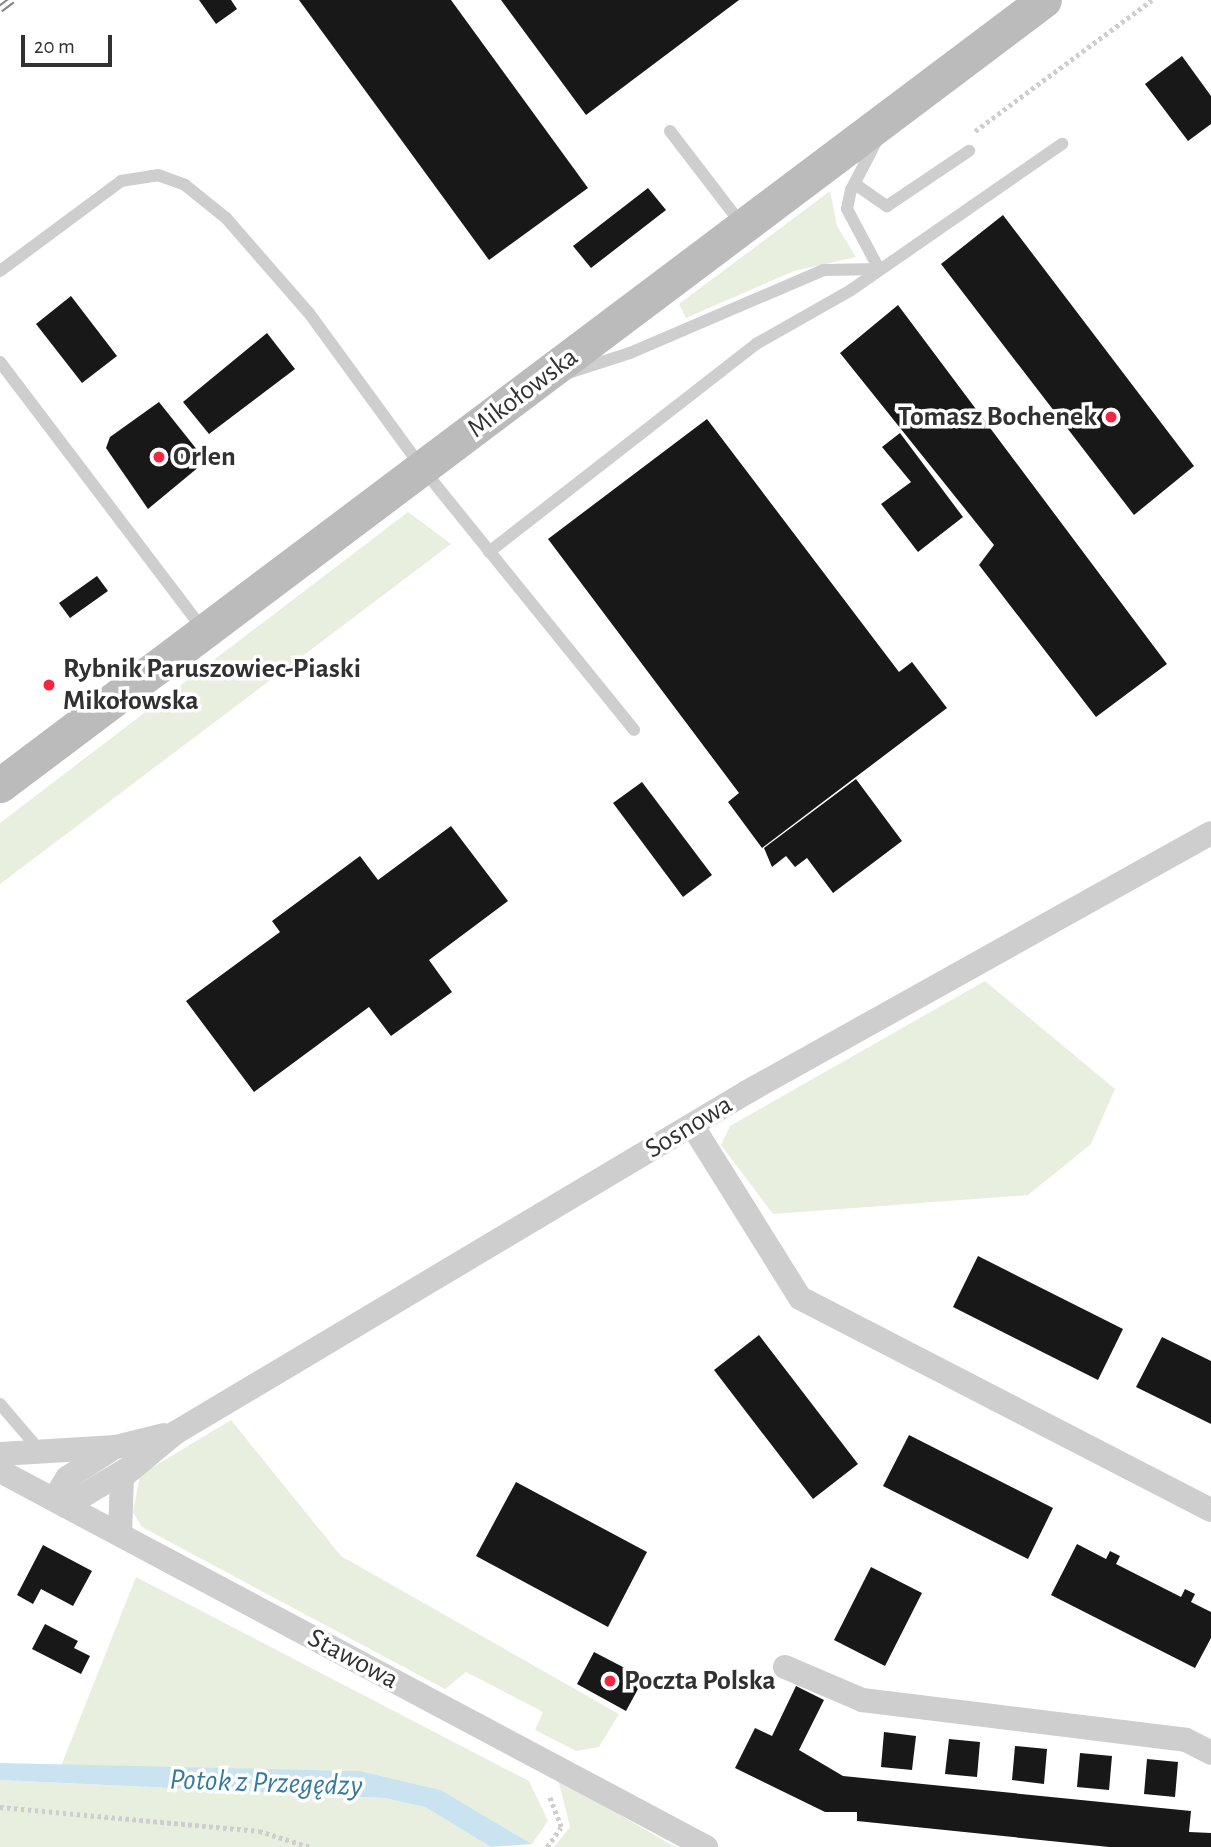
<!DOCTYPE html>
<html>
<head>
<meta charset="utf-8">
<style>
  body { margin:0 }
  #map { position:relative; width:1211px; height:1847px; overflow:hidden; background:#fff; font-family:"Alegreya Sans",sans-serif }
  div>[style] { position:absolute }
  .green>* { inset:0; background:#e8efde }
  .water>* { inset:0; background:#c9e3f0 }
  .building>* { inset:0; background:#181818 }
  .path>* { height:4.5px; margin-top:-2.25px; transform-origin:0; background:repeating-linear-gradient(90deg,#cecece 0 3.5px,transparent 0 7px) }
  .lane>* { height:12px; margin:-6px; padding:0 6px; transform-origin:6px; border-radius:6px; background:#cecece }
  .street>* { height:24px; margin:-12px; padding:0 12px; transform-origin:12px; border-radius:12px; background:#cecece }
  .secondary>* { height:35px; margin:-17.5px; padding:0 17.5px; transform-origin:17.5px; border-radius:17.5px; background:#bbb }
  .rail>* { height:8px; margin-top:-4px; transform-origin:0; background:repeating-linear-gradient(90deg,#fff 0 16px,#868686 0 32px); box-sizing:border-box; border-block:2px solid #868686 }
  .dots>* { width:19px; height:19px; translate:-50% -50%; box-sizing:border-box; border:4px solid #fff; border-radius:50% }
  span { translate:-50% -50%; white-space:nowrap; text-align:center; line-height:1.15; -webkit-text-stroke:7px #fff; paint-order:stroke }
  .street-label { font-size:28px; color:#313131 }
  .poi-label { font-size:28px; color:#313131; font-weight:700 }
  .right { translate:-100% -50%; text-align:right }
  .left { translate:0 -50%; text-align:left }
  .water-label { font-size:30px; color:#377a9b; font-style:italic }
  .scale { position:absolute; left:21px; top:35px; width:91px; height:32px; box-sizing:border-box; border:4px solid #313131; border-top:0; padding-left:9px; font-size:21px; line-height:24px; white-space:nowrap; color:#313131; -webkit-text-stroke:5px #fff; paint-order:stroke }
</style>
</head>
<body>
<div id="map">
  <div class="green">
    <i style="clip-path:polygon(830px 191px,837px 226px,856px 257px,794px 271px,686px 318px,679px 304px)"></i>
    <i style="clip-path:polygon(408px 512px,451px 544px,0 884px,0 823px)"></i>
    <i style="clip-path:polygon(985px 981px,1115px 1089px,1091px 1144px,1028px 1195px,773px 1214px,721px 1145px,730px 1126px)"></i>
    <i style="clip-path:polygon(231px 1420px,341px 1556px,619px 1714px,599px 1747px,576px 1751px,535px 1730px,543px 1712px,466px 1672px,445px 1689px,142px 1527px,133px 1512px,140px 1475px)"></i>
    <i style="clip-path:polygon(136px 1577px,529px 1781px,548px 1821px,532px 1844px,441px 1790px,360px 1771px,61px 1766px)"></i>
    <i style="clip-path:polygon(558px 1779px,675px 1847px,554px 1847px,570px 1827px)"></i>
    <i style="clip-path:polygon(0 1780px,384px 1798px,425px 1807px,491px 1847px,0 1847px)"></i>
  </div>
  <div class="water">
    <i style="clip-path:polygon(0 1763px,360px 1771px,441px 1790px,532px 1844px,491px 1847px,425px 1807px,384px 1798px,0 1780px)"></i>
  </div>
  <div class="building">
    <i style="clip-path:polygon(199px 0,231px 0,237px 9px,216px 24px)"></i>
    <i style="clip-path:polygon(299px 0,451px 0,588px 188px,489px 260px)"></i>
    <i style="clip-path:polygon(501px 0,739px 0,586px 115px)"></i>
    <i style="clip-path:polygon(1182px 56px,1211px 96px,1211px 124px,1188px 141px,1145px 84px)"></i>
    <i style="clip-path:polygon(648px 188px,666px 210px,591px 268px,573px 246px)"></i>
    <i style="clip-path:polygon(1003px 215px,1194px 466px,1134px 515px,941px 264px)"></i>
    <i style="clip-path:polygon(71px 296px,117px 356px,82px 383px,36px 324px)"></i>
    <i style="clip-path:polygon(898px 305px,1167px 664px,1096px 717px,979px 565px,994px 545px,840px 353px)"></i>
    <i style="clip-path:polygon(267px 333px,295px 369px,209px 434px,183px 402px)"></i>
    <i style="clip-path:polygon(159px 402px,206px 461px,148px 509px,106px 448px,110px 437px)"></i>
    <i style="clip-path:polygon(707px 419px,899px 672px,912px 662px,947px 708px,762px 848px,728px 802px,739px 793px,548px 539px)"></i>
    <i style="clip-path:polygon(900px 433px,963px 517px,918px 552px,881px 504px,911px 482px,882px 447px)"></i>
    <i style="clip-path:polygon(97px 576px,108px 591px,70px 618px,59px 603px)"></i>
    <i style="clip-path:polygon(856px 779px,902px 841px,833px 893px,807px 858px,795px 867px,786px 856px,772px 867px,764px 848px)"></i>
    <i style="clip-path:polygon(642px 782px,712px 875px,683px 897px,613px 803px)"></i>
    <i style="clip-path:polygon(451px 826px,508px 901px,429px 960px,452px 992px,391px 1036px,369px 1007px,254px 1092px,186px 1001px,280px 932px,272px 921px,360px 856px,378px 880px)"></i>
    <i style="clip-path:polygon(978px 1256px,1123px 1329px,1098px 1380px,953px 1307px)"></i>
    <i style="clip-path:polygon(759px 1335px,858px 1464px,813px 1499px,714px 1370px)"></i>
    <i style="clip-path:polygon(1162px 1337px,1211px 1361px,1211px 1424px,1136px 1387px)"></i>
    <i style="clip-path:polygon(909px 1435px,1053px 1508px,1028px 1559px,883px 1486px)"></i>
    <i style="clip-path:polygon(516px 1482px,647px 1552px,608px 1627px,476px 1556px)"></i>
    <i style="clip-path:polygon(1077px 1544px,1106px 1559px,1110px 1551px,1120px 1556px,1116px 1564px,1181px 1597px,1185px 1589px,1195px 1594px,1191px 1602px,1211px 1612px,1211px 1638px,1195px 1668px,1051px 1595px)"></i>
    <i style="clip-path:polygon(43px 1545px,92px 1571px,73px 1606px,41px 1589px,33px 1604px,17px 1595px)"></i>
    <i style="clip-path:polygon(871px 1567px,922px 1593px,885px 1666px,834px 1640px)"></i>
    <i style="clip-path:polygon(45px 1624px,78px 1641px,74px 1648px,90px 1656px,81px 1674px,32px 1649px)"></i>
    <i style="clip-path:polygon(594px 1652px,644px 1678px,626px 1711px,577px 1684px)"></i>
    <i style="clip-path:polygon(796px 1686px,824px 1700px,799px 1750px,843px 1776px,1191px 1811px,1189px 1832px,1211px 1833px,1211px 1847px,1109px 1847px,857px 1821px,857px 1812px,825px 1812px,735px 1768px,755px 1728px,772px 1736px)"></i>
    <i style="clip-path:polygon(884px 1732px,916px 1736px,912px 1770px,881px 1767px)"></i>
    <i style="clip-path:polygon(949px 1739px,980px 1742px,977px 1777px,945px 1774px)"></i>
    <i style="clip-path:polygon(1015px 1746px,1047px 1749px,1044px 1784px,1012px 1780px)"></i>
    <i style="clip-path:polygon(1080px 1753px,1112px 1756px,1109px 1790px,1077px 1787px)"></i>
    <i style="clip-path:polygon(1147px 1759px,1178px 1762px,1175px 1797px,1144px 1794px)"></i>
  </div>
  <div class="path">
    <i style="left:975px;top:131px;width:220px;rotate:-36.5deg"></i>
    <i style="left:0;top:1807px;width:260px;rotate:5.3deg"></i>
    <i style="left:259px;top:1831px;width:53px;rotate:17.4deg"></i>
    <i style="left:547px;top:1847px;width:24px;rotate:-55deg"></i>
    <i style="left:561px;top:1827px;width:34px;rotate:-111deg"></i>
  </div>
  <div class="lane">
    <i style="left:670px;top:131px;width:118px;rotate:52.5deg"></i>
    <i style="left:878px;top:138px;width:59px;rotate:117.4deg"></i>
    <i style="left:851px;top:190px;width:19px;rotate:102deg"></i>
    <i style="left:847px;top:209px;width:68px;rotate:61.9deg"></i>
    <i style="left:855px;top:184px;width:39px;rotate:35deg"></i>
    <i style="left:887px;top:206px;width:99px;rotate:-33.9deg"></i>
    <i style="left:0;top:271px;width:151px;rotate:-36.6deg"></i>
    <i style="left:121px;top:181px;width:37px;rotate:-9deg"></i>
    <i style="left:158px;top:175px;width:29px;rotate:20deg"></i>
    <i style="left:185px;top:185px;width:53px;rotate:38.8deg"></i>
    <i style="left:226px;top:218px;width:126px;rotate:48.9deg"></i>
    <i style="left:309px;top:313px;width:192px;rotate:53.9deg"></i>
    <i style="left:422px;top:468px;width:337px;rotate:51deg"></i>
    <i style="left:0;top:362px;width:335px;rotate:52.8deg"></i>
    <i style="left:568px;top:373px;width:65px;rotate:-17.9deg"></i>
    <i style="left:630px;top:353px;width:211px;rotate:-23.2deg"></i>
    <i style="left:824px;top:270px;width:55px;rotate:-1deg"></i>
    <i style="left:489px;top:552px;width:338px;rotate:-37.9deg"></i>
    <i style="left:756px;top:344px;width:109px;rotate:-29.6deg"></i>
    <i style="left:851px;top:290px;width:257px;rotate:-34.7deg"></i>
    <i style="left:0;top:1404px;width:65px;rotate:49.4deg"></i>
  </div>
  <div class="street">
    <i style="left:692px;top:1125px;width:204px;rotate:58deg"></i>
    <i style="left:800px;top:1298px;width:462px;rotate:27.3deg"></i>
    <i style="left:0;top:1454px;width:116px;rotate:-3.5deg"></i>
    <i style="left:116px;top:1447px;width:49px;rotate:-14deg"></i>
    <i style="left:0;top:1471px;width:800px;rotate:28.04deg"></i>
    <i style="left:54px;top:1499px;width:25px;rotate:-58deg"></i>
    <i style="left:67px;top:1478px;width:50px;rotate:-32.7deg"></i>
    <i style="left:66px;top:1506px;width:74px;rotate:-31.1deg"></i>
    <i style="left:120px;top:1534px;width:57px;rotate:-88deg"></i>
    <i style="left:122px;top:1477px;width:69px;rotate:-39.7deg"></i>
    <i style="left:175px;top:1433px;width:666px;rotate:-30.8deg"></i>
    <i style="left:747px;top:1092px;width:531px;rotate:-29.17deg"></i>
    <i style="left:785px;top:1667px;width:84px;rotate:23.2deg"></i>
    <i style="left:862px;top:1700px;width:326px;rotate:7deg"></i>
    <i style="left:1186px;top:1740px;width:28px;rotate:27deg"></i>
  </div>
  <div class="secondary">
    <i style="left:0;top:785px;width:1306px;rotate:-36.94deg"></i>
  </div>
  <div class="rail">
    <i style="left:0;top:9px;width:15px;rotate:-37deg"></i>
  </div>
  <div class="dots">
    <i style="left:1111px;top:417px;background:#f42743"></i>
    <i style="left:159px;top:457px;background:#f42743"></i>
    <i style="left:49px;top:685px;background:#f42743"></i>
    <i style="left:610px;top:1681px;background:#f42743"></i>
  </div>
  <div class="street-label">
    <span style="left:523px;top:393px;rotate:-37deg">Mikołowska</span>
    <span style="left:689px;top:1127px;rotate:-31deg">Sosnowa</span>
    <span style="left:353px;top:1659px;rotate:28deg">Stawowa</span>
  </div>
  <div class="poi-label">
    <span class="right" style="left:1097px;top:417px">Tomasz Bochenek</span>
    <span class="left" style="left:173px;top:457px">Orlen</span>
    <span class="left" style="left:63px;top:685px">Rybnik Paruszowiec-Piaski<br>Mikołowska</span>
    <span class="left" style="left:624px;top:1681px">Poczta Polska</span>
  </div>
  <div class="water-label">
    <span style="left:266px;top:1783px;rotate:2deg">Potok z Przegędzy</span>
  </div>
  <div class="scale">20 m</div>
</div>
</body>
</html>
